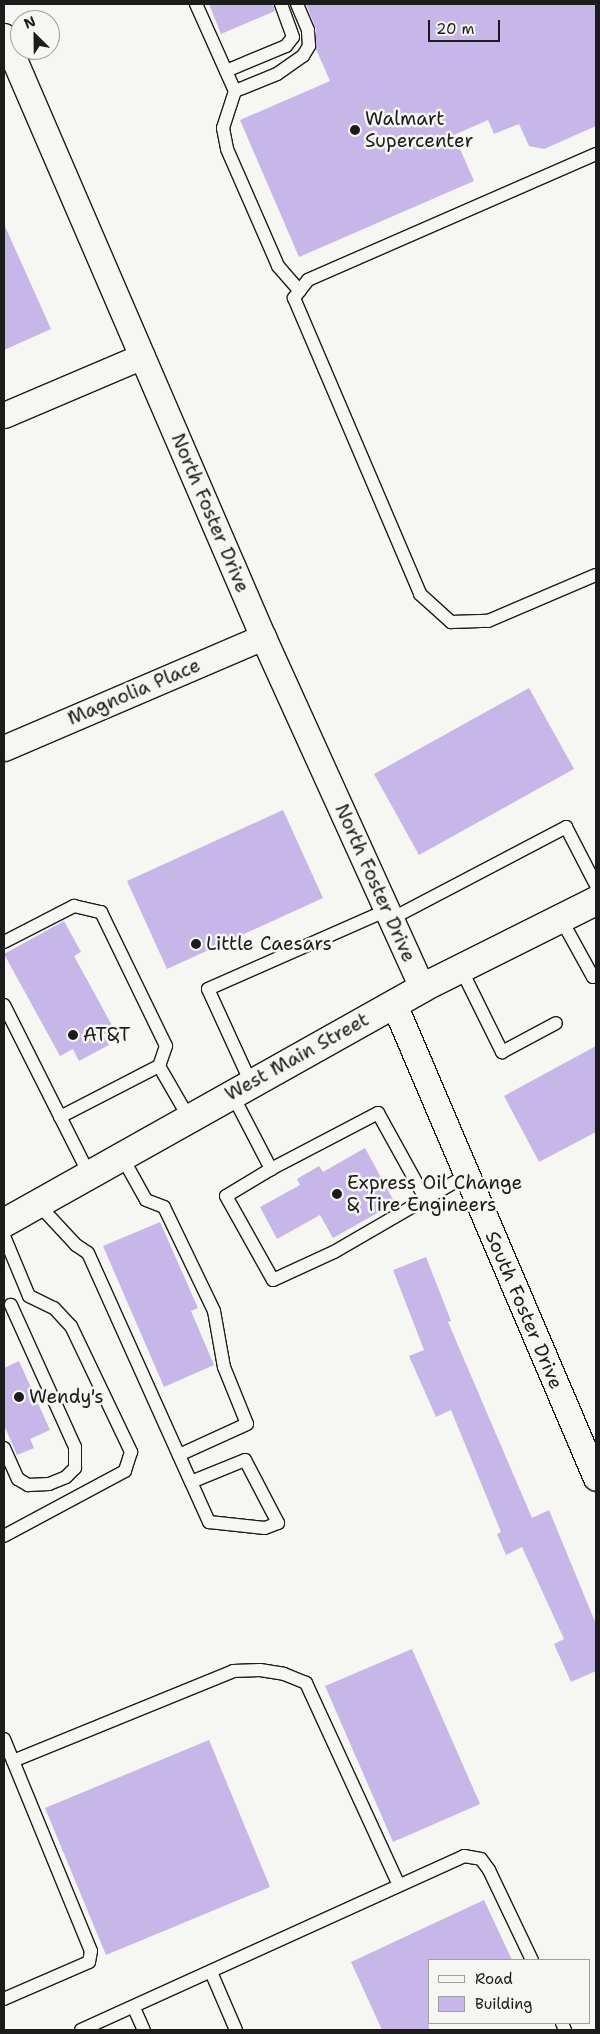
<!DOCTYPE html>
<html>
<head>
<meta charset="utf-8">
<style>
  body { margin:0 }
  #map { position:relative; width:600px; height:2034px; overflow:hidden; background:#f6f6f2; font-family:"Shantell Sans",sans-serif }
  div>[style] { position:absolute }
  .building>* { inset:0; background:#c6b7e8 }
  .roads { filter:drop-shadow(1px 0 #1c1c1c) drop-shadow(-1px 0 #1c1c1c) drop-shadow(0 1px #1c1c1c) drop-shadow(0 -1px #1c1c1c) }
  .service>* { height:12px; margin:-6px; padding:0 6px; transform-origin:6px; border-radius:6px; background:#f6f6f2 }
  .minor>* { height:25px; margin:-12.5px; padding:0 12.5px; transform-origin:12.5px; border-radius:12.5px; background:#f6f6f2 }
  .primary>* { height:28px; margin:-14px; padding:0 14px; transform-origin:14px; border-radius:14px; background:#f6f6f2 }
  .dots>* { width:14px; height:14px; translate:-50% -50%; box-sizing:border-box; border:2px solid #f6f6f2; border-radius:50% }
  span { translate:-50% -50%; white-space:nowrap; text-align:center; line-height:1.15; -webkit-text-stroke:5px #f6f6f2; paint-order:stroke }
  .poi-label { font-size:19px; color:#1c1c1c }
  .left { translate:0 -50%; text-align:left }
  .street-label { font-size:19px; color:#1c1c1c }
  .frame { position:absolute; inset:0; border:5px solid #1c1c1c; pointer-events:none }
  .legend { position:absolute; left:428px; top:1959px; width:162px; height:65px; box-sizing:border-box; background:#f6f6f2; border:1px solid #9f9f9c; margin:0; padding:6px 9px; list-style:none; font-size:15px; color:#1c1c1c }
  .legend li { display:flex; align-items:center; gap:10px; height:25px }
  .legend b { width:25px; border:1px solid #9f9f9c }
  .north { position:absolute; left:10px; top:10px; width:50px; height:50px; box-sizing:border-box; background:#f6f6f2; border:1px solid #9f9f9c; border-radius:50%; rotate:337deg; font-size:14px; font-weight:700; line-height:20px; text-align:center; color:#1c1c1c }
  .north::after { content:''; display:block; margin:auto; width:18px; height:22px; background:#1c1c1c; clip-path:polygon(50% 0,100% 100%,50% 72%,0 100%) }
  .scale { position:absolute; left:428px; top:20px; width:72px; height:22px; box-sizing:border-box; border:2px solid #1c1c1c; border-top:0; padding-left:6px; font-size:15px; line-height:18px; white-space:nowrap; color:#1c1c1c; -webkit-text-stroke:4px #f6f6f2; paint-order:stroke }
</style>
</head>
<body>
<div id="map">
  <div class="building">
    <i style="clip-path:polygon(209px 4px,273px 4px,275px 11px,221px 34px)"></i>
    <i style="clip-path:polygon(306px 4px,596px 4px,596px 126px,544px 149px,529px 146px,519px 124px,494px 134px,488px 120px,454px 135px,474px 181px,299px 257px,240px 120px,330px 81px,316px 49px,316px 29px)"></i>
    <i style="clip-path:polygon(4px 224px,51px 329px,4px 350px)"></i>
    <i style="clip-path:polygon(529px 688px,574px 769px,419px 855px,374px 774px)"></i>
    <i style="clip-path:polygon(283px 810px,323px 898px,167px 969px,127px 881px)"></i>
    <i style="clip-path:polygon(64px 921px,81px 952px,74px 956px,114px 1029px,103px 1035px,109px 1045px,79px 1061px,73px 1049px,60px 1056px,4px 954px)"></i>
    <i style="clip-path:polygon(596px 1046px,596px 1132px,539px 1162px,504px 1096px)"></i>
    <i style="clip-path:polygon(365px 1148px,395px 1203px,333px 1238px,320px 1215px,277px 1239px,260px 1207px,300px 1185px,297px 1179px,319px 1166px,323px 1172px)"></i>
    <i style="clip-path:polygon(160px 1222px,198px 1308px,191px 1311px,214px 1365px,164px 1387px,103px 1246px)"></i>
    <i style="clip-path:polygon(426px 1257px,451px 1321px,448px 1322px,532px 1518px,549px 1510px,596px 1624px,596px 1671px,571px 1682px,554px 1644px,564px 1639px,522px 1547px,506px 1555px,497px 1534px,501px 1532px,451px 1410px,436px 1417px,409px 1356px,424px 1350px,393px 1270px)"></i>
    <i style="clip-path:polygon(19px 1361px,50px 1430px,30px 1439px,34px 1448px,17px 1455px,4px 1425px,4px 1368px)"></i>
    <i style="clip-path:polygon(412px 1649px,480px 1804px,393px 1842px,325px 1686px)"></i>
    <i style="clip-path:polygon(209px 1740px,270px 1887px,106px 1955px,45px 1808px)"></i>
    <i style="clip-path:polygon(484px 1900px,512px 1960px,429px 1960px,429px 2030px,382px 2030px,351px 1962px)"></i>
  </div>
  <div class="roads">
    <div class="service">
      <i style="left:196px;top:4px;width:95px;rotate:65.9deg"></i>
      <i style="left:235px;top:91px;width:39px;rotate:108deg"></i>
      <i style="left:223px;top:128px;width:21px;rotate:79deg"></i>
      <i style="left:227px;top:149px;width:128px;rotate:66.4deg"></i>
      <i style="left:278px;top:266px;width:33px;rotate:49deg"></i>
      <i style="left:226px;top:71px;width:65px;rotate:-22.6deg"></i>
      <i style="left:286px;top:46px;width:11px;rotate:-52deg"></i>
      <i style="left:293px;top:37px;width:35px;rotate:-110deg"></i>
      <i style="left:235px;top:91px;width:45px;rotate:-22deg"></i>
      <i style="left:277px;top:74px;width:32px;rotate:-35deg"></i>
      <i style="left:303px;top:56px;width:12px;rotate:-59deg"></i>
      <i style="left:309px;top:46px;width:16px;rotate:-94deg"></i>
      <i style="left:308px;top:30px;width:28px;rotate:-113deg"></i>
      <i style="left:596px;top:154px;width:314px;rotate:156.4deg"></i>
      <i style="left:308px;top:280px;width:23px;rotate:128deg"></i>
      <i style="left:294px;top:298px;width:322px;rotate:66.9deg"></i>
      <i style="left:420px;top:594px;width:42px;rotate:42.1deg"></i>
      <i style="left:451px;top:622px;width:37px;rotate:-2deg"></i>
      <i style="left:488px;top:621px;width:117px;rotate:-23.1deg"></i>
      <i style="left:391px;top:919px;width:198px;rotate:-27.7deg"></i>
      <i style="left:566px;top:827px;width:65px;rotate:62.7deg"></i>
      <i style="left:561px;top:919px;width:66px;rotate:61.1deg"></i>
      <i style="left:593px;top:977px;width:4px;rotate:-34deg"></i>
      <i style="left:4px;top:942px;width:79px;rotate:-27.2deg"></i>
      <i style="left:74px;top:906px;width:28px;rotate:13deg"></i>
      <i style="left:101px;top:912px;width:149px;rotate:64.1deg"></i>
      <i style="left:166px;top:1046px;width:21px;rotate:109deg"></i>
      <i style="left:159px;top:1066px;width:60px;rotate:60deg"></i>
      <i style="left:461px;top:969px;width:93px;rotate:63.7deg"></i>
      <i style="left:502px;top:1052px;width:61px;rotate:-28.2deg"></i>
      <i style="left:4px;top:1005px;width:189px;rotate:63.3deg"></i>
      <i style="left:251px;top:1083px;width:103px;rotate:-114.6deg"></i>
      <i style="left:208px;top:989px;width:196px;rotate:-23.8deg"></i>
      <i style="left:232px;top:1094px;width:85px;rotate:62.5deg"></i>
      <i style="left:271px;top:1169px;width:52px;rotate:149deg"></i>
      <i style="left:226px;top:1196px;width:96px;rotate:60.8deg"></i>
      <i style="left:273px;top:1280px;width:67px;rotate:-24.7deg"></i>
      <i style="left:334px;top:1252px;width:154px;rotate:-30.1deg"></i>
      <i style="left:60px;top:1117px;width:111px;rotate:-27.3deg"></i>
      <i style="left:121px;top:1155px;width:51px;rotate:60.9deg"></i>
      <i style="left:146px;top:1200px;width:19px;rotate:21deg"></i>
      <i style="left:164px;top:1207px;width:115px;rotate:64.3deg"></i>
      <i style="left:214px;top:1311px;width:57px;rotate:79.9deg"></i>
      <i style="left:224px;top:1367px;width:61px;rotate:68deg"></i>
      <i style="left:247px;top:1424px;width:75px;rotate:155.5deg"></i>
      <i style="left:271px;top:1169px;width:121px;rotate:-27.6deg"></i>
      <i style="left:378px;top:1113px;width:99px;rotate:61.1deg"></i>
      <i style="left:37px;top:1203px;width:57px;rotate:47.1deg"></i>
      <i style="left:76px;top:1245px;width:14px;rotate:34deg"></i>
      <i style="left:88px;top:1253px;width:251px;rotate:65.8deg"></i>
      <i style="left:191px;top:1482px;width:44px;rotate:65.8deg"></i>
      <i style="left:209px;top:1522px;width:56px;rotate:6.1deg"></i>
      <i style="left:265px;top:1528px;width:14px;rotate:-21deg"></i>
      <i style="left:278px;top:1523px;width:71px;rotate:-117.6deg"></i>
      <i style="left:245px;top:1460px;width:58px;rotate:157.8deg"></i>
      <i style="left:4px;top:1236px;width:65px;rotate:67.4deg"></i>
      <i style="left:29px;top:1296px;width:28px;rotate:26deg"></i>
      <i style="left:54px;top:1308px;width:25px;rotate:47deg"></i>
      <i style="left:71px;top:1326px;width:140px;rotate:64.5deg"></i>
      <i style="left:131px;top:1452px;width:20px;rotate:108deg"></i>
      <i style="left:125px;top:1471px;width:137px;rotate:151.8deg"></i>
      <i style="left:4px;top:1448px;width:34px;rotate:66deg"></i>
      <i style="left:18px;top:1479px;width:12px;rotate:31deg"></i>
      <i style="left:28px;top:1485px;width:21px;rotate:-3deg"></i>
      <i style="left:49px;top:1484px;width:18px;rotate:-22deg"></i>
      <i style="left:66px;top:1477px;width:13px;rotate:-45deg"></i>
      <i style="left:75px;top:1468px;width:21px;rotate:-90deg"></i>
      <i style="left:75px;top:1447px;width:156px;rotate:-114.3deg"></i>
      <i style="left:4px;top:1739px;width:229px;rotate:67.7deg"></i>
      <i style="left:91px;top:1951px;width:11px;rotate:100deg"></i>
      <i style="left:89px;top:1962px;width:93px;rotate:156.5deg"></i>
      <i style="left:13px;top:1761px;width:238px;rotate:-22.2deg"></i>
      <i style="left:233px;top:1671px;width:27px;rotate:-2deg"></i>
      <i style="left:260px;top:1670px;width:24px;rotate:9deg"></i>
      <i style="left:284px;top:1674px;width:24px;rotate:22deg"></i>
      <i style="left:306px;top:1683px;width:222px;rotate:65.3deg"></i>
      <i style="left:211px;top:1972px;width:63px;rotate:66.7deg"></i>
      <i style="left:134px;top:2008px;width:24px;rotate:66deg"></i>
      <i style="left:562px;top:2023px;width:8px;rotate:67deg"></i>
      <i style="left:81px;top:2030px;width:421px;rotate:-24.4deg"></i>
      <i style="left:464px;top:1856px;width:17px;rotate:10deg"></i>
      <i style="left:481px;top:1859px;width:14px;rotate:54deg"></i>
      <i style="left:489px;top:1870px;width:100px;rotate:64.5deg"></i>
    </div>
    <div class="minor">
      <i style="left:4px;top:36px;width:654px;rotate:66.69deg"></i>
      <i style="left:263px;top:637px;width:385px;rotate:65.6deg"></i>
      <i style="left:4px;top:415px;width:150px;rotate:-23.1deg"></i>
      <i style="left:4px;top:748px;width:282px;rotate:-23.2deg"></i>
      <i style="left:394px;top:1004px;width:515px;rotate:66.92deg"></i>
    </div>
    <div class="primary">
      <i style="left:4px;top:1223px;width:480px;rotate:-29.3deg"></i>
      <i style="left:422px;top:988px;width:195px;rotate:-26.6deg"></i>
    </div>
  </div>
  <div class="dots">
    <i style="left:355px;top:130px;background:#1c1c1c"></i>
    <i style="left:196px;top:944px;background:#1c1c1c"></i>
    <i style="left:73px;top:1035px;background:#1c1c1c"></i>
    <i style="left:337px;top:1194px;background:#1c1c1c"></i>
    <i style="left:19px;top:1397px;background:#1c1c1c"></i>
  </div>
  <div class="poi-label">
    <span class="left" style="left:365px;top:130px">Walmart<br>Supercenter</span>
    <span class="left" style="left:206px;top:944px">Little Caesars</span>
    <span class="left" style="left:83px;top:1035px">AT&amp;T</span>
    <span class="left" style="left:347px;top:1194px">Express Oil Change<br>&amp; Tire Engineers</span>
    <span class="left" style="left:29px;top:1397px">Wendy's</span>
  </div>
  <div class="street-label">
    <span style="left:210px;top:513px;rotate:67deg">North Foster Drive</span>
    <span style="left:134px;top:692px;rotate:-23deg">Magnolia Place</span>
    <span style="left:375px;top:883px;rotate:66deg">North Foster Drive</span>
    <span style="left:297px;top:1057px;rotate:-29deg">West Main Street</span>
    <span style="left:524px;top:1310px;rotate:67deg">South Foster Drive</span>
  </div>
  <div class="frame"></div>
  <ul class="legend">
  <li><b style="height:6px;background:#f6f6f2"></b>Road</li>
  <li><b style="height:14px;background:#c6b7e8"></b>Building</li>
  </ul>
  <div class="north">N</div>
  <div class="scale">20 m</div>
</div>
</body>
</html>
